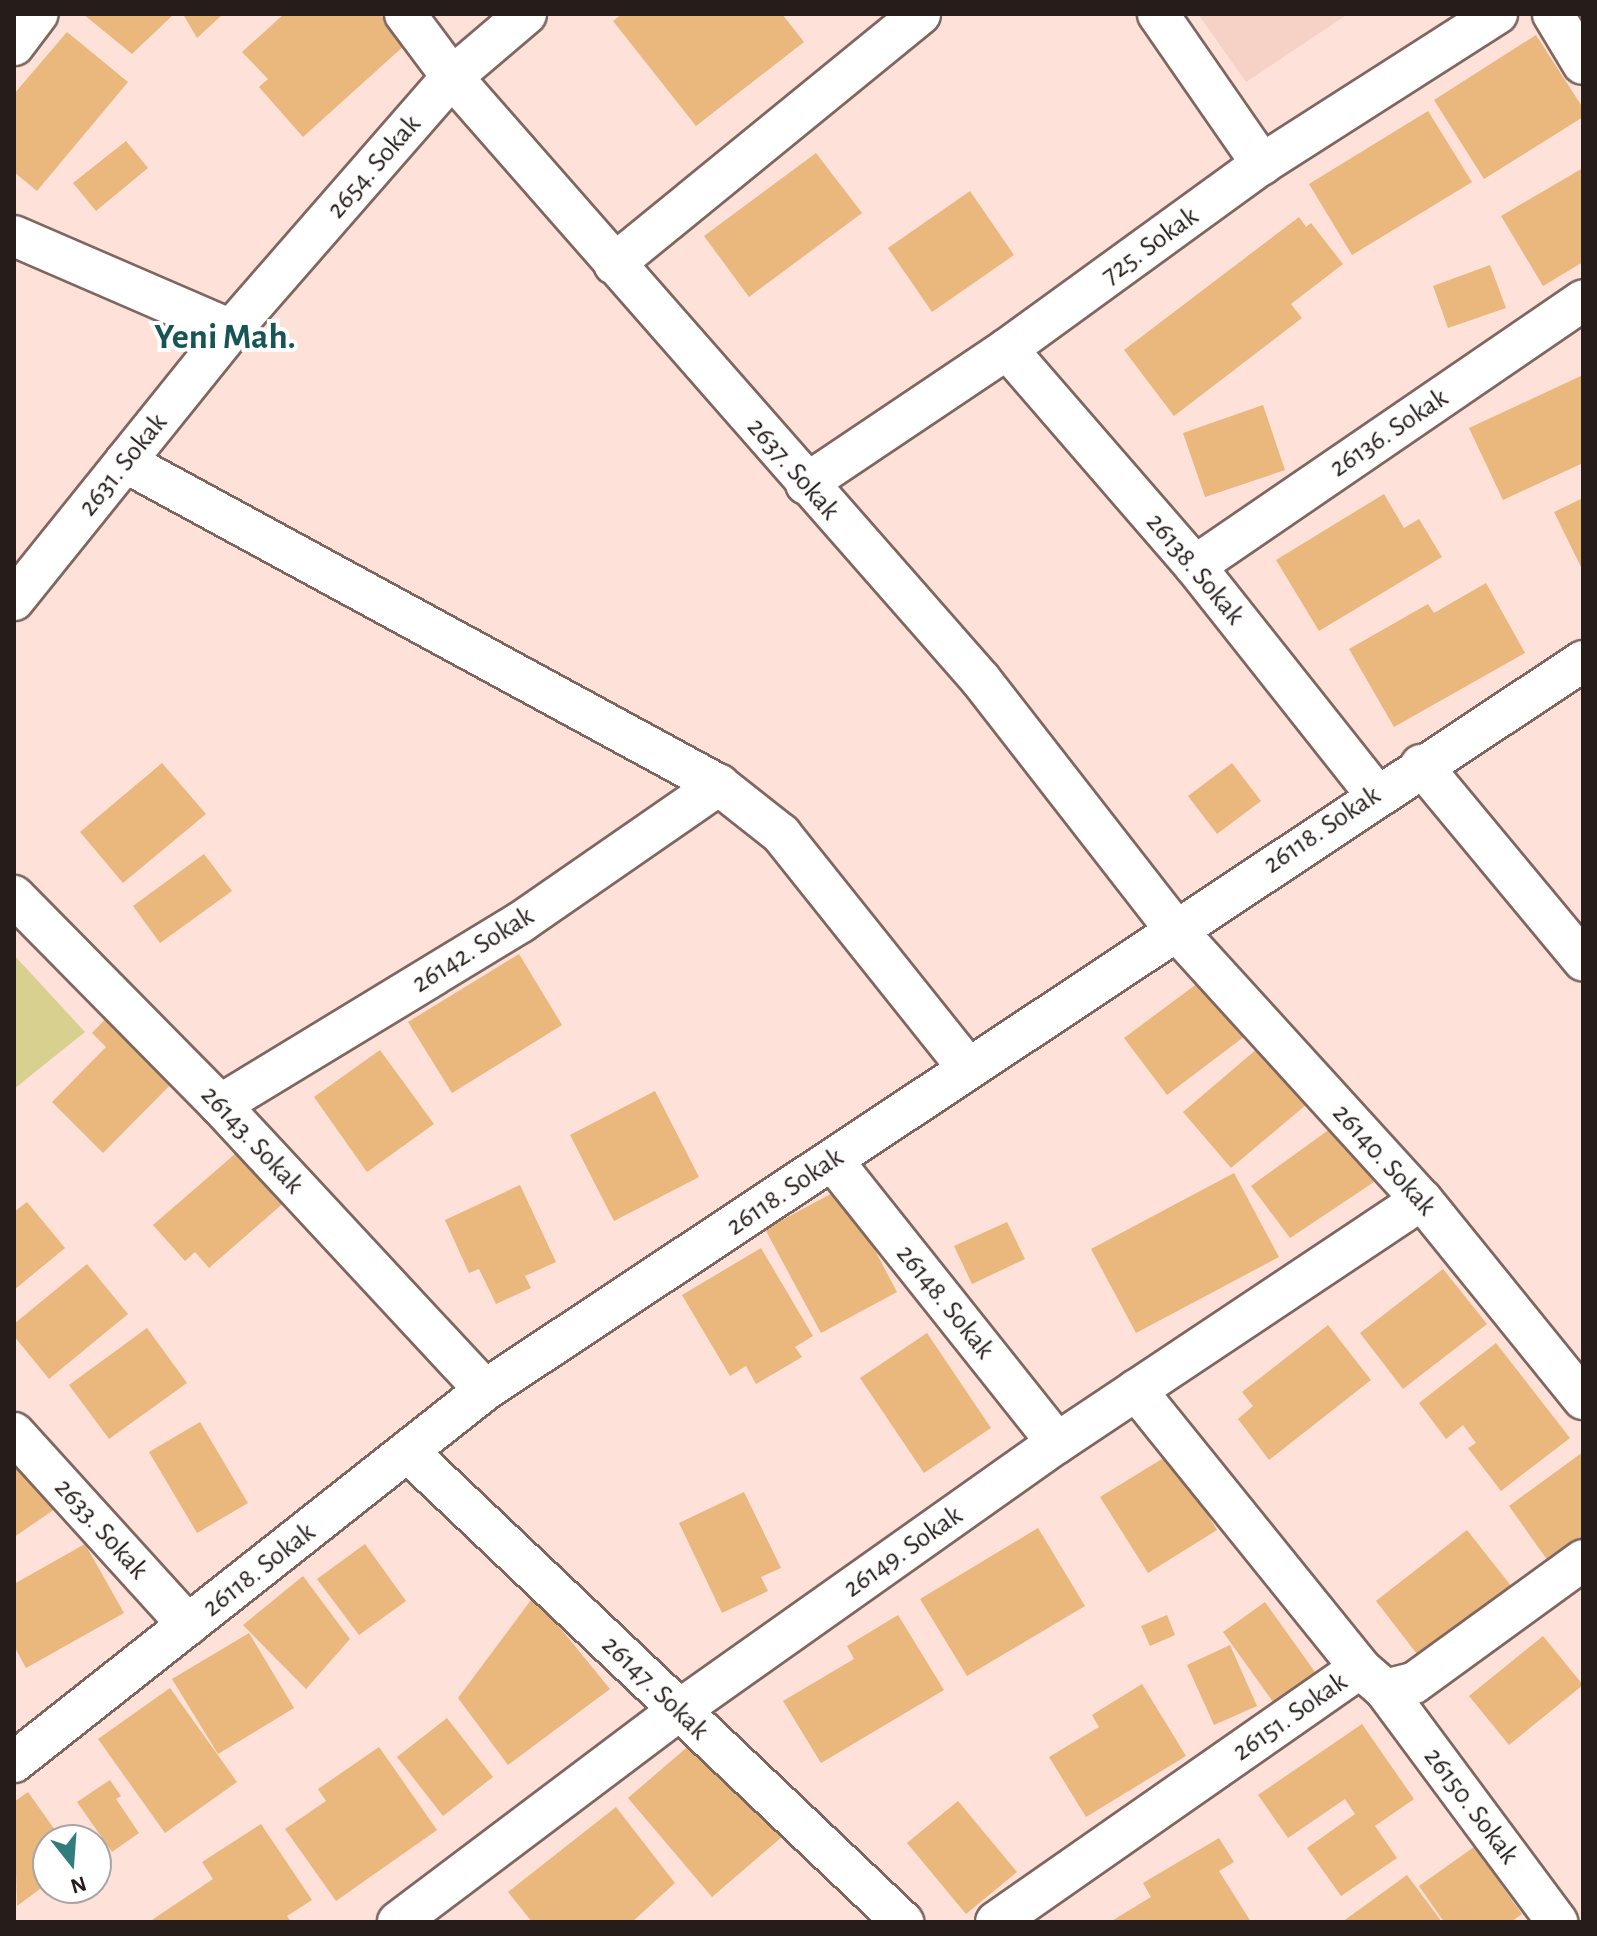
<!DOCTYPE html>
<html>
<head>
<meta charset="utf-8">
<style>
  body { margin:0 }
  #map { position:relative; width:1597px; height:1936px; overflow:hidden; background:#fee1d9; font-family:"Alegreya Sans",sans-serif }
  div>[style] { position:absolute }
  .built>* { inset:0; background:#f5d1c6 }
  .green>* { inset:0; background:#d8d08f }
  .building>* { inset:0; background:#eab77d }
  .roads { filter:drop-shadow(2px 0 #7f6760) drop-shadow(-2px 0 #7f6760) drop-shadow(0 2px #7f6760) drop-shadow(0 -2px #7f6760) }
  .street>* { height:40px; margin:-20px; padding:0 20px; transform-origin:20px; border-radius:20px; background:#fff }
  span { translate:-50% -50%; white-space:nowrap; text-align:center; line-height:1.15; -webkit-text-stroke:8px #fff; paint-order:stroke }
  .street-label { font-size:28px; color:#261c19 }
  .district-label { font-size:36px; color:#175455; font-weight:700 }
  .frame { position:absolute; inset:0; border:16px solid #261c19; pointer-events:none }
  .north { position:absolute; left:32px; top:1824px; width:80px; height:80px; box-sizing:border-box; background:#fff; border:2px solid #a8a4a3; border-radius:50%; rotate:163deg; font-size:22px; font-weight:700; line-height:32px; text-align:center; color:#261c19 }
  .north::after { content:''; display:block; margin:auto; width:28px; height:36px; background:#327c7e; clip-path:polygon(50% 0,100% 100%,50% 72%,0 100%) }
</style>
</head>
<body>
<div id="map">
  <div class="built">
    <i style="clip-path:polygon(1198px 14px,1348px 14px,1246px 82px)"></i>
  </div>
  <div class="green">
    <i style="clip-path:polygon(14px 955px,85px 1032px,14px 1089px)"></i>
  </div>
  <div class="building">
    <i style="clip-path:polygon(83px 14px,174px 14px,132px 54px)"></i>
    <i style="clip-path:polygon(183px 14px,223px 14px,197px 38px)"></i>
    <i style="clip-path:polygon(284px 14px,379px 14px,406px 44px,303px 137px,259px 87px,268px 79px,242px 52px)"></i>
    <i style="clip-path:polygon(622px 14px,782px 14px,804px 42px,696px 126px,613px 21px)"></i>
    <i style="clip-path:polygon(67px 32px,128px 82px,37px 191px,14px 172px,14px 94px)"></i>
    <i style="clip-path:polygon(1536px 35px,1583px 108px,1583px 117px,1484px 179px,1434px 100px)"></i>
    <i style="clip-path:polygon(1428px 111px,1472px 182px,1352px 255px,1309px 184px)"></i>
    <i style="clip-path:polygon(126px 141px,148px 168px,96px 211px,73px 183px)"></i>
    <i style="clip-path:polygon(816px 153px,862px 213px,749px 297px,704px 236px)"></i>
    <i style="clip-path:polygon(1583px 168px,1583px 262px,1543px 286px,1501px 216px)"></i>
    <i style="clip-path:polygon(970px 191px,1014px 255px,932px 312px,888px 248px)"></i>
    <i style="clip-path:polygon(1299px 217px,1306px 227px,1311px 223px,1343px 264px,1291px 304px,1302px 318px,1174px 416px,1124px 350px)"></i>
    <i style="clip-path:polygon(1490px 265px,1506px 308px,1448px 328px,1433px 286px)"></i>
    <i style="clip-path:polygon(1583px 375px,1583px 463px,1503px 500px,1469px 428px)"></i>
    <i style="clip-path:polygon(1263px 405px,1285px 470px,1205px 497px,1183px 433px)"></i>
    <i style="clip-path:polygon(1384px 494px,1404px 528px,1419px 519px,1442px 557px,1319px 631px,1276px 560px)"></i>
    <i style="clip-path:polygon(1583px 498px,1583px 571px,1554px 512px)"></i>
    <i style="clip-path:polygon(1486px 583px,1525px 653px,1394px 727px,1349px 649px,1428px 604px,1434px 613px)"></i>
    <i style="clip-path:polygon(162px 763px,206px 814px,123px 883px,80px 832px)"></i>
    <i style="clip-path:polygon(1232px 763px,1261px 801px,1217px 834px,1188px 796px)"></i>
    <i style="clip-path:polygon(204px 854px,232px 891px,160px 943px,133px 906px)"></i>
    <i style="clip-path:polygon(519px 954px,562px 1025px,452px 1093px,408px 1022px)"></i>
    <i style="clip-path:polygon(1202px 980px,1245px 1036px,1167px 1095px,1124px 1038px)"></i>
    <i style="clip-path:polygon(116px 1008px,182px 1073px,103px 1153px,52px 1102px,106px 1047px,92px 1033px)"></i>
    <i style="clip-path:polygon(1265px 1042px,1313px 1099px,1231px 1168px,1183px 1112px)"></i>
    <i style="clip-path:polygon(380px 1050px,434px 1124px,367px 1172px,314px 1097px)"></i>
    <i style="clip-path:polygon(655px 1091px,699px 1177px,614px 1221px,570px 1135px)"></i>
    <i style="clip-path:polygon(1334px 1126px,1374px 1182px,1290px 1238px,1251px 1186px)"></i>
    <i style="clip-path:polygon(250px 1141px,296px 1192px,209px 1268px,195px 1252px,185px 1261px,153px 1225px)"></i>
    <i style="clip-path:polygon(1234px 1173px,1279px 1257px,1136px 1333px,1091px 1249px)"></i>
    <i style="clip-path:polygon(520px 1185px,556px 1262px,525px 1276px,531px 1288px,496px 1304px,479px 1269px,469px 1273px,445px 1220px)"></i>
    <i style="clip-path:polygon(842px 1188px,897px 1292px,821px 1333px,765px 1229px)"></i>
    <i style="clip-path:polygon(27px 1202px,65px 1248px,14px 1290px,14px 1212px)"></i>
    <i style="clip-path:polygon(1007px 1222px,1025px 1259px,972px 1284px,954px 1246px)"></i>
    <i style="clip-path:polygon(761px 1248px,813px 1336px,795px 1347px,802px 1357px,756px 1384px,746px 1366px,730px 1376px,682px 1295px)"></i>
    <i style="clip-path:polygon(87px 1264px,128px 1314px,49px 1379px,14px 1336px,14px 1324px)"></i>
    <i style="clip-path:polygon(1443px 1269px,1487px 1324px,1403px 1389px,1360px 1333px)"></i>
    <i style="clip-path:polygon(1328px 1325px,1371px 1380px,1269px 1460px,1238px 1419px,1253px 1406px,1242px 1392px)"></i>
    <i style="clip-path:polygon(147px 1328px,187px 1383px,109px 1439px,69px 1385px)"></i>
    <i style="clip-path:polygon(927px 1333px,991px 1428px,924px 1473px,860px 1378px)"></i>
    <i style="clip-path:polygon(1496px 1343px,1570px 1438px,1501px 1491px,1468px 1448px,1476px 1443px,1463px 1425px,1446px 1439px,1419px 1403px)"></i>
    <i style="clip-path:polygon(200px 1422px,248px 1503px,197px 1533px,149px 1452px)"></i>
    <i style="clip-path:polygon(14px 1448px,55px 1509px,14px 1537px)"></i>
    <i style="clip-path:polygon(1583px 1452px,1583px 1547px,1553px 1568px,1509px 1506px)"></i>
    <i style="clip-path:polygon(1170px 1454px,1217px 1530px,1148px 1573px,1100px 1497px)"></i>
    <i style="clip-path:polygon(744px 1492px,781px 1568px,761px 1577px,768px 1591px,722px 1613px,679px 1523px)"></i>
    <i style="clip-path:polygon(1038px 1528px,1085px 1606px,967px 1676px,920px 1599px)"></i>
    <i style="clip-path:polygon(1467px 1530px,1519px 1596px,1427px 1667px,1376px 1601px)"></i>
    <i style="clip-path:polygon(85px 1544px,124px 1613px,26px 1668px,14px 1646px,14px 1584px)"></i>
    <i style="clip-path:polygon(365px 1544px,406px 1601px,359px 1635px,317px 1579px)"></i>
    <i style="clip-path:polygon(303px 1576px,350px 1639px,306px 1689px,243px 1625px)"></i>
    <i style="clip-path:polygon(534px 1596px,610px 1689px,508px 1765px,458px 1698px)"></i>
    <i style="clip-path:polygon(1265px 1602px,1320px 1679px,1278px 1709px,1223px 1632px)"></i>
    <i style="clip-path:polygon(898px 1615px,944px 1690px,821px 1763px,783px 1701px,854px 1659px,847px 1646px)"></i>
    <i style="clip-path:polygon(1167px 1615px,1175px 1635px,1150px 1646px,1141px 1626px)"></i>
    <i style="clip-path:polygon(249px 1633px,294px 1708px,218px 1754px,172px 1679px)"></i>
    <i style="clip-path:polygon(1543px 1636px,1583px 1685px,1509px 1745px,1469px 1696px)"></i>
    <i style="clip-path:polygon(1230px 1645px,1257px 1706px,1214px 1725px,1187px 1665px)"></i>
    <i style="clip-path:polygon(1142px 1684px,1186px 1756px,1086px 1817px,1049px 1757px,1099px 1727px,1092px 1715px)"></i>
    <i style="clip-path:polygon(170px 1688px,237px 1782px,165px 1833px,98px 1739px)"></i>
    <i style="clip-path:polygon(447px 1718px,493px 1777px,443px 1816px,397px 1757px)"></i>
    <i style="clip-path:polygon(1362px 1724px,1414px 1799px,1375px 1826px,1397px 1858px,1341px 1896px,1307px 1848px,1355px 1814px,1345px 1799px,1288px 1838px,1258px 1795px)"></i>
    <i style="clip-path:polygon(699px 1737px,783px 1836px,712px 1897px,628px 1798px)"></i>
    <i style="clip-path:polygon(379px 1747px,437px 1830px,336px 1901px,285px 1829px,326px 1801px,318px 1789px)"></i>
    <i style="clip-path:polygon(110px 1780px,121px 1796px,116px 1799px,139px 1833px,112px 1852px,77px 1802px)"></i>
    <i style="clip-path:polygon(28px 1792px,62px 1840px,48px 1840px,48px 1883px,17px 1906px,14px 1802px)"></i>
    <i style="clip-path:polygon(958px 1801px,1017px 1872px,966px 1914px,907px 1843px)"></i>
    <i style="clip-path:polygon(616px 1807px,675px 1883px,632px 1922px,532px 1922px,508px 1892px)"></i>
    <i style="clip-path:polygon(261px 1824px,312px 1900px,287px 1916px,291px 1922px,149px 1922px,213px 1879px,202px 1862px)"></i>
    <i style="clip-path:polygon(1219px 1838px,1234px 1862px,1219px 1871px,1251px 1922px,1110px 1922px,1151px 1897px,1143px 1883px)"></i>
    <i style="clip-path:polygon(1474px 1847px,1522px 1914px,1511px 1922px,1444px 1922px,1419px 1886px)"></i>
    <i style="clip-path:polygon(1407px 1875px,1442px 1922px,1342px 1922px)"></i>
  </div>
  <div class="roads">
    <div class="street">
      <i style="left:405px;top:14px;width:79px;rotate:53.3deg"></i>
      <i style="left:452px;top:77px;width:802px;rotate:48.74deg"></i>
      <i style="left:981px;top:680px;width:316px;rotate:52.1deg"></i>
      <i style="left:1175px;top:929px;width:367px;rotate:47.7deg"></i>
      <i style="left:1422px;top:1200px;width:256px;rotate:51deg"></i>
      <i style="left:1158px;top:14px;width:183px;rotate:55.3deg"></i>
      <i style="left:1553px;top:14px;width:58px;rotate:59deg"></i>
      <i style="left:14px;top:45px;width:39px;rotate:-53deg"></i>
      <i style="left:14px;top:236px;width:236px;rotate:23.4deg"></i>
      <i style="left:614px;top:264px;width:395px;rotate:-39.2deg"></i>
      <i style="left:1007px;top:349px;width:287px;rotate:49.1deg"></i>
      <i style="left:1195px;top:566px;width:291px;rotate:51.6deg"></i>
      <i style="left:125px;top:462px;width:676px;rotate:28.54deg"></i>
      <i style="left:719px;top:785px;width:79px;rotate:38.3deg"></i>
      <i style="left:781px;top:834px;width:300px;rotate:51.4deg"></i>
      <i style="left:806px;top:484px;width:242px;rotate:-33.9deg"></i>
      <i style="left:1007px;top:349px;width:315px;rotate:-36deg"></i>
      <i style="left:1262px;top:164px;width:279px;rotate:-32.6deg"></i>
      <i style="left:1195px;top:566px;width:470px;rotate:-34.4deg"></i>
      <i style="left:14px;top:600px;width:346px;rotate:-51.2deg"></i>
      <i style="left:231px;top:330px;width:336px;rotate:-48.9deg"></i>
      <i style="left:452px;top:77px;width:97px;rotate:-40.4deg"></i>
      <i style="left:1421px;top:765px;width:254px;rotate:50.3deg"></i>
      <i style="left:14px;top:896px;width:293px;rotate:45.4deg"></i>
      <i style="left:220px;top:1105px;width:389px;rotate:47.1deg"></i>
      <i style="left:220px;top:1105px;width:352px;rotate:-31.3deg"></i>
      <i style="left:521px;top:922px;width:241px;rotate:-34.7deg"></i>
      <i style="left:833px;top:1161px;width:360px;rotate:51.5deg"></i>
      <i style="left:1136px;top:1390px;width:357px;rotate:51.1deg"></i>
      <i style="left:14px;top:1433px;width:259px;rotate:47.8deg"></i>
      <i style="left:408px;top:1452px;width:683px;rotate:43.52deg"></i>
      <i style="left:1385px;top:1690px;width:289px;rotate:53.4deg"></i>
      <i style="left:14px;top:1762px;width:600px;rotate:-38.3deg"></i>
      <i style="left:485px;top:1390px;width:1318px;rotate:-33.58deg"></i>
      <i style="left:398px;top:1922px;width:351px;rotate:-37deg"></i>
      <i style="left:678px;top:1711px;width:464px;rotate:-35.3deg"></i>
      <i style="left:1057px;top:1443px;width:438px;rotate:-33.7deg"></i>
      <i style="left:996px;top:1922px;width:444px;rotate:-34.9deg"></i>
      <i style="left:1360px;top:1668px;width:33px;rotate:41deg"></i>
      <i style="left:1385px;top:1690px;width:30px;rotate:-14deg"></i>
      <i style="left:1414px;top:1683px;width:209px;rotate:-36deg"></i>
    </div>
  </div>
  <div class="street-label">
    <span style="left:374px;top:167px;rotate:-49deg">2654. Sokak</span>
    <span style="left:1150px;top:246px;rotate:-36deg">725. Sokak</span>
    <span style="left:1389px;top:433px;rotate:-34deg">26136. Sokak</span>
    <span style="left:123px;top:465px;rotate:-51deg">2631. Sokak</span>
    <span style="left:793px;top:469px;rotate:49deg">2637. Sokak</span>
    <span style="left:1195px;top:569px;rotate:50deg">26138. Sokak</span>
    <span style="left:1322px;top:830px;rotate:-34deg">26118. Sokak</span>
    <span style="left:473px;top:950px;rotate:-32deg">26142. Sokak</span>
    <span style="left:252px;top:1140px;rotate:47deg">26143. Sokak</span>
    <span style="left:1384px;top:1160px;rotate:48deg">26140. Sokak</span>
    <span style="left:785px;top:1192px;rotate:-34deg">26118. Sokak</span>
    <span style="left:945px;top:1302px;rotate:51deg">26148. Sokak</span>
    <span style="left:101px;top:1529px;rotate:48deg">2633. Sokak</span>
    <span style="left:903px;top:1552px;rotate:-35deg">26149. Sokak</span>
    <span style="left:259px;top:1570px;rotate:-38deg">26118. Sokak</span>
    <span style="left:655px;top:1688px;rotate:44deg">26147. Sokak</span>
    <span style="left:1290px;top:1717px;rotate:-35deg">26151. Sokak</span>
    <span style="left:1471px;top:1806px;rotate:53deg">26150. Sokak</span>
  </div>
  <div class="district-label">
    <span style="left:225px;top:338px">Yeni Mah.</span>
  </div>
  <div class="frame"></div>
  <div class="north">N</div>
</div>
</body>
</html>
